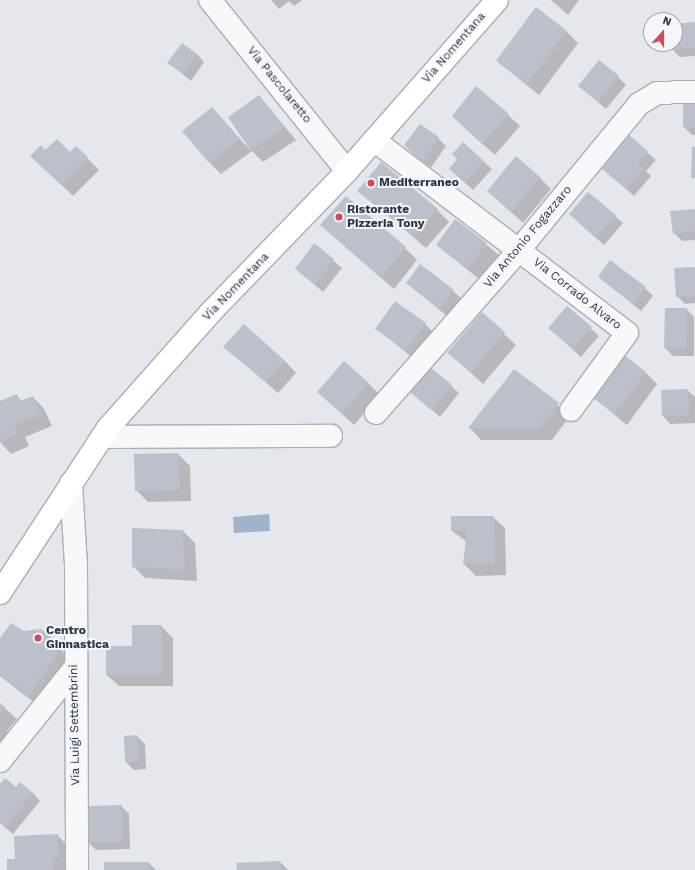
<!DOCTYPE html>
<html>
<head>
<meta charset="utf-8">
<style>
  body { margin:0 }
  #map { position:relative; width:695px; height:870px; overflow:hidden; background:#e4e7ec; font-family:"Work Sans",sans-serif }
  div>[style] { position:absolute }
  .water>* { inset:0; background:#9fb4cc }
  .shadow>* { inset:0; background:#0003 }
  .building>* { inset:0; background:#bbc0ca }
  .roads { filter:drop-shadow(1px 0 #a9aeb7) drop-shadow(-1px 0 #a9aeb7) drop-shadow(0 1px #a9aeb7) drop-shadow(0 -1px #a9aeb7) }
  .minor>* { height:22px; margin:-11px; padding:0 11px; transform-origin:11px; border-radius:11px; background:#f7f8fa }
  .major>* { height:22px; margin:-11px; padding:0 11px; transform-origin:11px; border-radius:11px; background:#fff }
  .dots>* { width:11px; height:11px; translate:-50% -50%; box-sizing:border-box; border:2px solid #f4f6f9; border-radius:50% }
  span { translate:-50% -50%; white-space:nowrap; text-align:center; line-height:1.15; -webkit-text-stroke:4px #f4f6f9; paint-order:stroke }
  .street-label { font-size:12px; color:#2b3445 }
  .poi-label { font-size:12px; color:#2b3445; font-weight:700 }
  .left { translate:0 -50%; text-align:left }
  .north { position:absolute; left:643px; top:12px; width:40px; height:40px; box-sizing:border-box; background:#f4f6f9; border:1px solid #a4a8b1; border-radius:50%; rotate:21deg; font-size:11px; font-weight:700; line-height:16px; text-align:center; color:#2b3445 }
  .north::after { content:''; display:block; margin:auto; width:14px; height:18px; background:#d1495b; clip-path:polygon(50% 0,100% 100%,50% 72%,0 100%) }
</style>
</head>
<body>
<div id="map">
  <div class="water">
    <i style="clip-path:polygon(269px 514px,270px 531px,234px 533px,233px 517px)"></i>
  </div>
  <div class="shadow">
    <i style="clip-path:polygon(271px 0,302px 0,294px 6px,289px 1px,279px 9px)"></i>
    <i style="clip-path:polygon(551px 0,579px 0,568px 15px)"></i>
    <i style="clip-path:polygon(695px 23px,695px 56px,680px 57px,672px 49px,675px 25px)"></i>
    <i style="clip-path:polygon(566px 31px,578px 43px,539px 95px,497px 61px)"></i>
    <i style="clip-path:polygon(197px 54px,204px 62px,191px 81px,169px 63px)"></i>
    <i style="clip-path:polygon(618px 77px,626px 85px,606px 109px,587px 93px)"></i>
    <i style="clip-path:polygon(259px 96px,296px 140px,263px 162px,252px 151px,221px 174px,209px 162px,212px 108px,250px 150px)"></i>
    <i style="clip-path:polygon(695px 104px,695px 135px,692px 135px,684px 127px)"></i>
    <i style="clip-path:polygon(508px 115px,520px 126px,495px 155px,465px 128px)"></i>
    <i style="clip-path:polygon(629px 137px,656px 160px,646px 171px,651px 176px,634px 196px,611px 176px)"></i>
    <i style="clip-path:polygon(438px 138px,446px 146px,430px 169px,413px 153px)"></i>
    <i style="clip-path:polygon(463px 143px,492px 169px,473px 190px,450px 169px,458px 159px)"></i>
    <i style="clip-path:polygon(76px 147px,99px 170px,73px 196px,32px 156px,45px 151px,70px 153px)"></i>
    <i style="clip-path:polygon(539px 177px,551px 189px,523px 223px,488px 191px)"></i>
    <i style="clip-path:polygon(359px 191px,437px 210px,449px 222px,426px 248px)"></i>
    <i style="clip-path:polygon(695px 210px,695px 240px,682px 241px,674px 233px)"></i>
    <i style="clip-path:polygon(615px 216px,623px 223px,604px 245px,578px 222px)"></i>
    <i style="clip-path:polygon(456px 220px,499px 255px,480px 280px,437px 245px)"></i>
    <i style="clip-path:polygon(321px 225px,405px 248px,417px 260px,394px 289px)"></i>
    <i style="clip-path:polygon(314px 245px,342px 268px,323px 292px,296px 269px)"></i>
    <i style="clip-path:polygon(695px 268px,695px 303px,685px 304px,677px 296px)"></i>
    <i style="clip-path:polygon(599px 277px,645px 288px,653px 296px,641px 311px)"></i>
    <i style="clip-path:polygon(407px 283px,453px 291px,461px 298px,447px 316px)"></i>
    <i style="clip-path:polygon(567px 308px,599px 336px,581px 357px,549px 328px)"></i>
    <i style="clip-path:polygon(686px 309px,694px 317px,694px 356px,673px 356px,665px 348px)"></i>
    <i style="clip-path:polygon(482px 314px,516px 345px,483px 384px,449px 353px)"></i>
    <i style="clip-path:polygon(425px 324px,437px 336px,418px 362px,377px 329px)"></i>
    <i style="clip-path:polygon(225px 347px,285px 361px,296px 373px,278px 393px)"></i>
    <i style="clip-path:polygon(514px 370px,570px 416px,552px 440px,481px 440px,470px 428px)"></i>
    <i style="clip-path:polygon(646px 373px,657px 384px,627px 425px,594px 398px)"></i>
    <i style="clip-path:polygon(368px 383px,380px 395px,354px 425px,318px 392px)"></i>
    <i style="clip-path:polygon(451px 386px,459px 393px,440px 417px,411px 392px)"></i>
    <i style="clip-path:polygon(687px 390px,695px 397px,695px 423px,670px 424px,663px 416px)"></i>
    <i style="clip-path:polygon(16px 395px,22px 401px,33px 397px,44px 409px,52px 426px,25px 437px,29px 446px,11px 454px,0 442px,0 402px)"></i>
    <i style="clip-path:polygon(178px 454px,190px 466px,191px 501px,148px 502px,136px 490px)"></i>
    <i style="clip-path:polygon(493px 517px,505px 528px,506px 575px,476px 576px,464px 564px,467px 542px,452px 531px)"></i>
    <i style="clip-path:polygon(183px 531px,195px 543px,197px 581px,145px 578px,133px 566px)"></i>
    <i style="clip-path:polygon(161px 626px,173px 638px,173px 686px,119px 686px,107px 675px,133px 647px)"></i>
    <i style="clip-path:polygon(24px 632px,51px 638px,63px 651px,69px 668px,40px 707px,0 676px,0 640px)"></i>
    <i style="clip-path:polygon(0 704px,17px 719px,7px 731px,12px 736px,0 751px)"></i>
    <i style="clip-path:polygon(137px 736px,145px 744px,146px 769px,134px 770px,126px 762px)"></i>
    <i style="clip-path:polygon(0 786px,33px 793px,40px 801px,13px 834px,0 823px)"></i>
    <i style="clip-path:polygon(121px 806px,129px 814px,130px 849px,96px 850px,88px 842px)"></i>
    <i style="clip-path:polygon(57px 835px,69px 847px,70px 870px,8px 870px,16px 860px)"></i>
    <i style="clip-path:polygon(280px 862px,288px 870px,238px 870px)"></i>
    <i style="clip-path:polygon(149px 863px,156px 870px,105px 870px)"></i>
  </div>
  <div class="building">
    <i style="clip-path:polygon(536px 7px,567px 31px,527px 84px,496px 61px)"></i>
    <i style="clip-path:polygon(695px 22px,695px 48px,671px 50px,671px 44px,675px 44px,675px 24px)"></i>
    <i style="clip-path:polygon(182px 43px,197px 54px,183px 74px,167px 63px)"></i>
    <i style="clip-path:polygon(599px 60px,619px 76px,598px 102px,578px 86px)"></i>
    <i style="clip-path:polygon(476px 86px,509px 114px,482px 144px,452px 116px)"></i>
    <i style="clip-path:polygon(259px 95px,285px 127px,251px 151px,228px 117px)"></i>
    <i style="clip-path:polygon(683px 103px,695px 103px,695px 127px,683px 127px)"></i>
    <i style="clip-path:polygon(212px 107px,240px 139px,209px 163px,182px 131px)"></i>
    <i style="clip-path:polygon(420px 124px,439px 137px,422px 162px,404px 145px)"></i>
    <i style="clip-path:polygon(629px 135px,648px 151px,638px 163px,644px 168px,626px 189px,602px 169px)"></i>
    <i style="clip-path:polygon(57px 139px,70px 152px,76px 146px,88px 157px,61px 185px,30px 156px,41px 145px,45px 150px)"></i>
    <i style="clip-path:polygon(463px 142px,484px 161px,465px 183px,449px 169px,457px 159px,452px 154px)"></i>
    <i style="clip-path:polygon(692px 147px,695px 147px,695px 178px,691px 178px)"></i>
    <i style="clip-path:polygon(516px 156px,540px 177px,511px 212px,487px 191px)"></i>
    <i style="clip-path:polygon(381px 162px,438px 209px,414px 237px,357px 191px)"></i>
    <i style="clip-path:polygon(588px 192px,616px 215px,596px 238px,569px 214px)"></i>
    <i style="clip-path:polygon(346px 196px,406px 247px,381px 278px,320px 225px)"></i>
    <i style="clip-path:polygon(695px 209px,695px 231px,673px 234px,670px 211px)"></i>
    <i style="clip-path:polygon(455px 219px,487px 243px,468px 269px,436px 245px)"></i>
    <i style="clip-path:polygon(314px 243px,334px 259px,315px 285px,295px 269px)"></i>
    <i style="clip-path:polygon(610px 260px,646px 287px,633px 304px,598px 277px)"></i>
    <i style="clip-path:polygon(420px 264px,454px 290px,439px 309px,406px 283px)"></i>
    <i style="clip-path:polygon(695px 267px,695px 296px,676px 297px,674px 268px)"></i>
    <i style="clip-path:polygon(395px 301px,426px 323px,406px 351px,375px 329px)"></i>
    <i style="clip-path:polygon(567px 306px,592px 327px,573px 349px,548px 328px)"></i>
    <i style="clip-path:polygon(665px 308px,687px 308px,686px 349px,664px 348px)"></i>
    <i style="clip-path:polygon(482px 312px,505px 332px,471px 372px,447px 353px)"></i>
    <i style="clip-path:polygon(244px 324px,285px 361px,266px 382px,223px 347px)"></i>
    <i style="clip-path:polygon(624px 355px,646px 372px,615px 414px,593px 398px)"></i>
    <i style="clip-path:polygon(344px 361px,369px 383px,342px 414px,317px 392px)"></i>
    <i style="clip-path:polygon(430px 367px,452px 385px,431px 410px,410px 392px)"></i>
    <i style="clip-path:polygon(514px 369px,559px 403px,540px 428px,468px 428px)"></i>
    <i style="clip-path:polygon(688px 389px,689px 415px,662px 416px,661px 390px)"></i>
    <i style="clip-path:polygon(17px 394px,20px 401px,33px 396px,41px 414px,14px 425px,18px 434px,0 442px,0 401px)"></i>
    <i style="clip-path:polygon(179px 453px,180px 490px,135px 491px,134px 454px)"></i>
    <i style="clip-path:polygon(451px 516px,494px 516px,495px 564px,463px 564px,467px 531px,451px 531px)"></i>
    <i style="clip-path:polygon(132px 528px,183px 530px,185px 570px,132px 567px)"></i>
    <i style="clip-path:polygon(11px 623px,24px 631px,41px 629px,52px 638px,57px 655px,28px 696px,0 674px,0 638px)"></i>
    <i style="clip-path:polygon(132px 625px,162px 625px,162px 675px,106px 675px,106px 646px,132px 646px)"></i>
    <i style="clip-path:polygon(0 703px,5px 707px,0 714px)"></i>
    <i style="clip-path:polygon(137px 735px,139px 762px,125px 762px,124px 736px)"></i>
    <i style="clip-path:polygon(5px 778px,16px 787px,20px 782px,33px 793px,5px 827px,0 823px,0 784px)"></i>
    <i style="clip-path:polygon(122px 805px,122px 842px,87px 842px,87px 806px)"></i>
    <i style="clip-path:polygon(58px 834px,59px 858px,53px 859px,53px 870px,7px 870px,7px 859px,15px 859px,14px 836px)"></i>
    <i style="clip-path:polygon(280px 861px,281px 870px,237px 870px,236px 863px)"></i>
    <i style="clip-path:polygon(104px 862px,149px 862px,149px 870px,104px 870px)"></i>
  </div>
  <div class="roads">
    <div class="minor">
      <i style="left:210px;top:0;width:219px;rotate:51.3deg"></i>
      <i style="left:374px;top:140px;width:318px;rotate:37.3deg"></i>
      <i style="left:627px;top:333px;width:95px;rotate:126deg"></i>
      <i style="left:376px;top:413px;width:217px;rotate:-48.7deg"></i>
      <i style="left:519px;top:250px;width:189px;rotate:-50.6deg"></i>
      <i style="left:639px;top:104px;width:21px;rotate:-31deg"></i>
      <i style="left:657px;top:93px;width:38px;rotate:-2deg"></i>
      <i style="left:102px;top:437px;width:229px;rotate:-0.3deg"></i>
      <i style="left:71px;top:483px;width:82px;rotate:86.5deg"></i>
      <i style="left:76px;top:565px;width:305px;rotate:89.8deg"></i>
      <i style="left:0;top:761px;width:118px;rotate:-51.2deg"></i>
    </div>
    <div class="major">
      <i style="left:0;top:593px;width:197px;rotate:-56.8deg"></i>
      <i style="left:108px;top:428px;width:155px;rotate:-48.4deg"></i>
      <i style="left:211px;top:312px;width:196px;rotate:-46deg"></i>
      <i style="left:347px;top:171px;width:227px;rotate:-48.7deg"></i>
    </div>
  </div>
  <div class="dots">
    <i style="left:371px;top:183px;background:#d1495b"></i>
    <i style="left:339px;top:217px;background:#d1495b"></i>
    <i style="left:38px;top:638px;background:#d1495b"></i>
  </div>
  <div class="street-label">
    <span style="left:454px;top:48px;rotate:-49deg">Via Nomentana</span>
    <span style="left:279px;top:85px;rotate:51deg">Via Pascolaretto</span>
    <span style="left:528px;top:237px;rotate:-50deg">Via Antonio Fogazzaro</span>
    <span style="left:236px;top:287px;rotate:-46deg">Via Nomentana</span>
    <span style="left:577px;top:294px;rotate:38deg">Via Corrado Alvaro</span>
    <span style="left:75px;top:725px;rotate:-91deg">Via Luigi Settembrini</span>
  </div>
  <div class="poi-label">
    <span class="left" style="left:379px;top:183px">Mediterraneo</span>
    <span class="left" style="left:347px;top:217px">Ristorante<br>Pizzeria Tony</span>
    <span class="left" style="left:46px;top:638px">Centro<br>Ginnastica</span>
  </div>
  <div class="north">N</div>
</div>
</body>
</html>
